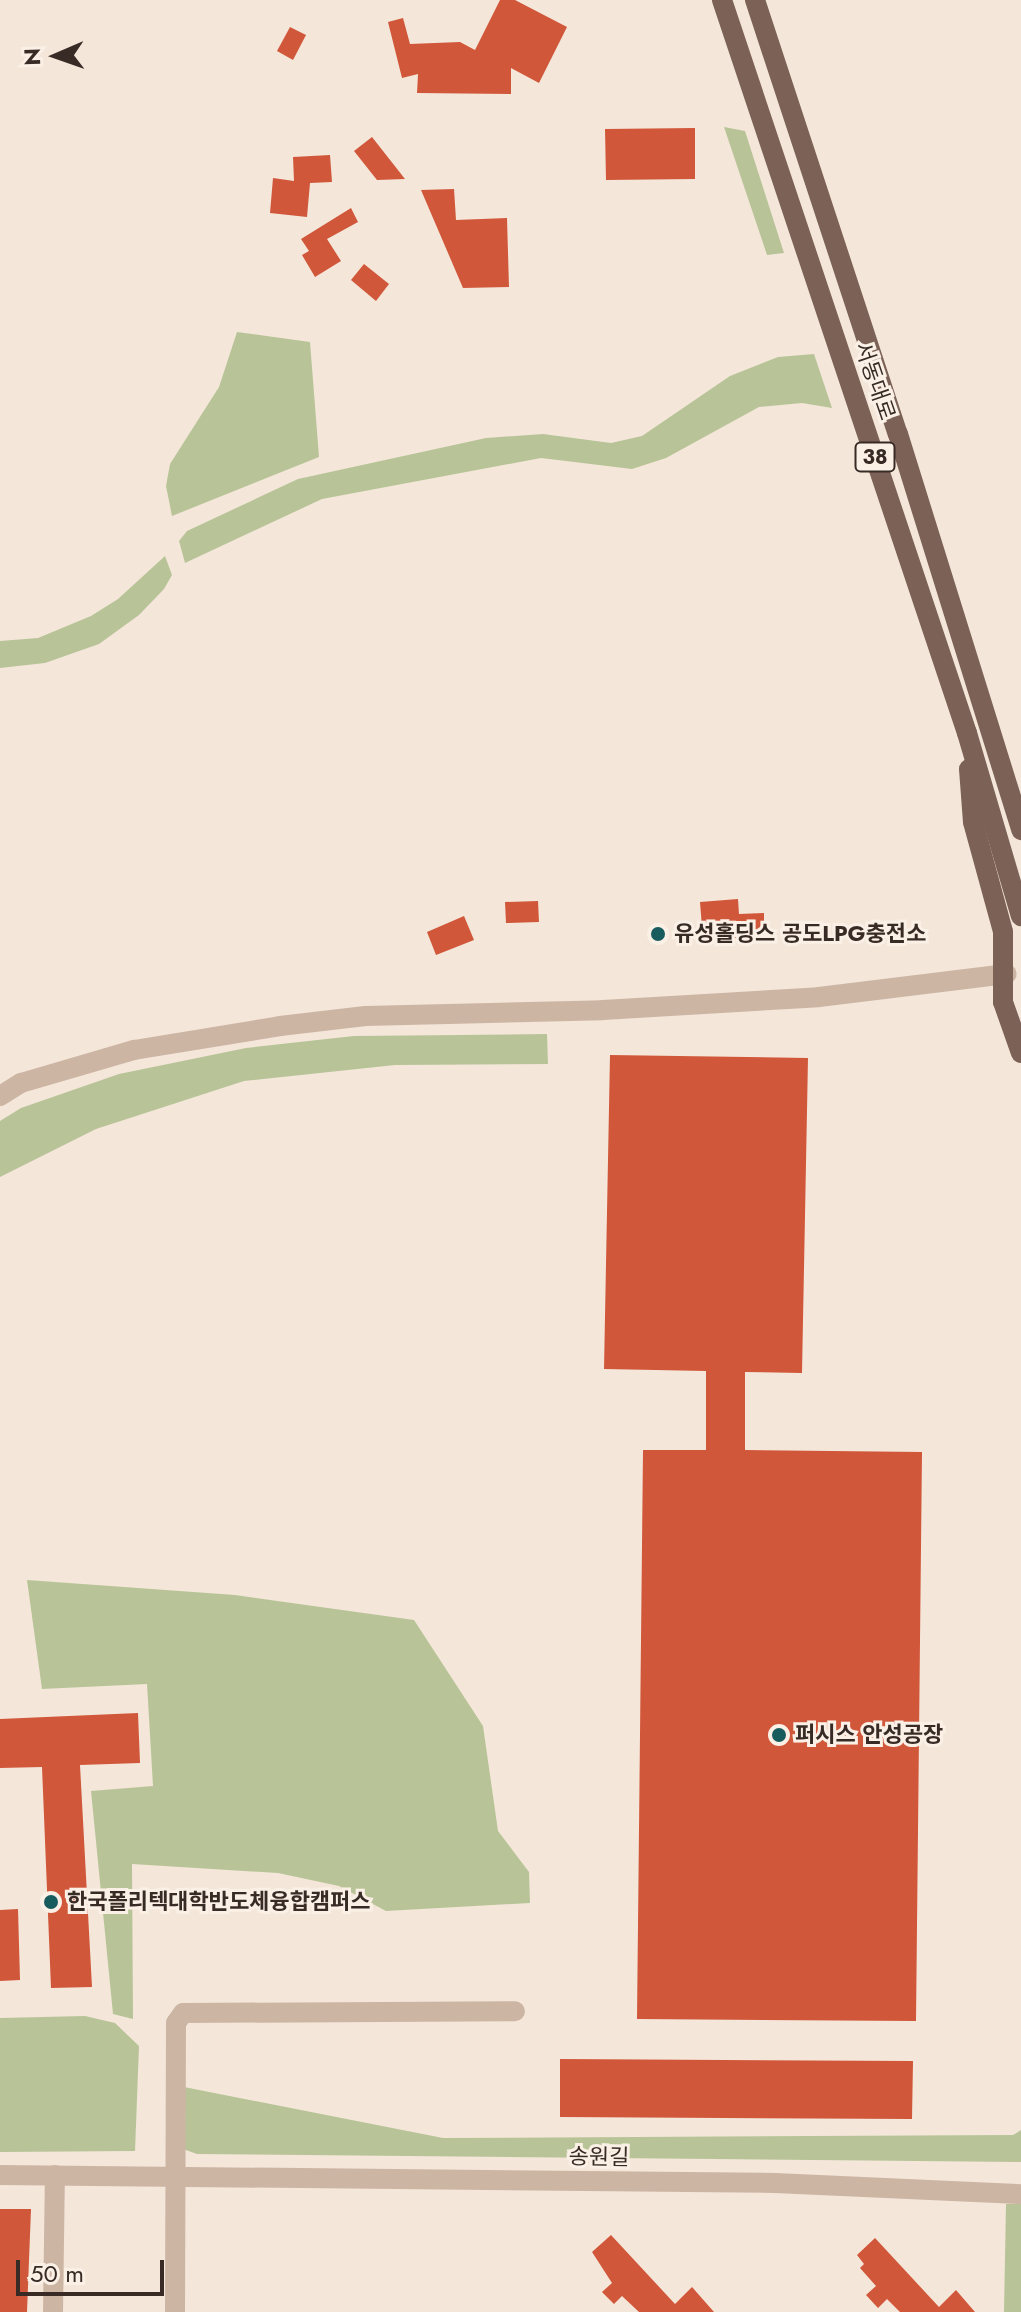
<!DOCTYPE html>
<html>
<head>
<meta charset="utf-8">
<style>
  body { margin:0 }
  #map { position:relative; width:1021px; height:2312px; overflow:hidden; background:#f4e6d9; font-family:Jost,"Noto Sans KR",sans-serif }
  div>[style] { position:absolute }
  .green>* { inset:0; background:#b8c498 }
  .building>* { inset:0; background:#d1573a }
  .minor>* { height:20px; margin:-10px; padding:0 10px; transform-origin:10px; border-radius:10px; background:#cdb5a4 }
  .major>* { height:20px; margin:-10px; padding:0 10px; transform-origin:10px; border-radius:10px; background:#7b6156 }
  .dots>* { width:22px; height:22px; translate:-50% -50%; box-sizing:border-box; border:4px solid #fbf0e6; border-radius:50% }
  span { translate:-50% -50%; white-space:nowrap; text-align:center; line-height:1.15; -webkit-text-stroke:6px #fbf0e6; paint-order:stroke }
  .shield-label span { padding:2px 6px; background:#fbf0e6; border:2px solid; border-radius:6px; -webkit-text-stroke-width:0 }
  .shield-label { font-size:20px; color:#382b26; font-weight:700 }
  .street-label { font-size:22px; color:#382b26 }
  .poi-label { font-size:22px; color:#382b26; font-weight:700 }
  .left { translate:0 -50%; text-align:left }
  .north { position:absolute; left:16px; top:16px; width:80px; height:80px; -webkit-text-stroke:6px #fbf0e6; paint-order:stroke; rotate:268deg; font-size:22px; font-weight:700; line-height:32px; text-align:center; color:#382b26 }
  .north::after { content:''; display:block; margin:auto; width:28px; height:36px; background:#382b26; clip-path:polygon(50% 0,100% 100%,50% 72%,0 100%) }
  .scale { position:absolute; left:16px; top:2260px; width:148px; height:36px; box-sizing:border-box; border:4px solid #382b26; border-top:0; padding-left:10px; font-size:24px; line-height:28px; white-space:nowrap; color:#382b26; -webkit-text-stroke:6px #fbf0e6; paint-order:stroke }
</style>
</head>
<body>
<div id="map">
  <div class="green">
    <i style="clip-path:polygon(724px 127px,745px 131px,784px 253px,767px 255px)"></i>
    <i style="clip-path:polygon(237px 332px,310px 342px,319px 457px,172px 516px,166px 486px,170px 464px,219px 387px)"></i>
    <i style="clip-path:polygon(814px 354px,832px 408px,802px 403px,759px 407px,666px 458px,632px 469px,541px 458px,322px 499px,185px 563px,179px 541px,187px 531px,298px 479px,486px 438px,543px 434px,611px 443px,642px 436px,730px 376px,778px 357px)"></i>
    <i style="clip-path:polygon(165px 556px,172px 575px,164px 589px,139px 615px,99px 644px,45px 663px,0 668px,0 641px,38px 638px,91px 616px,118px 599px)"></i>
    <i style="clip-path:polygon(547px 1034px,548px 1064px,395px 1065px,244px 1081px,96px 1129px,0 1177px,0 1121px,21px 1108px,119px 1074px,246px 1048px,354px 1036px)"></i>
    <i style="clip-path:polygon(27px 1580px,235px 1595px,414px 1620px,483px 1726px,498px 1831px,529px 1872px,530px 1903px,386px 1911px,339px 1886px,278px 1873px,132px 1864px,133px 2019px,113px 2014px,91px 1791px,153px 1786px,147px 1684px,42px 1689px)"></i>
    <i style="clip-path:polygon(85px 2016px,115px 2023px,139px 2046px,135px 2151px,0 2152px,0 2018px)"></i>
    <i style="clip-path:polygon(184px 2087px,443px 2138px,1013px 2135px,1021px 2130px,1021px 2162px,197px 2154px,183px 2149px)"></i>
    <i style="clip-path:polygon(1006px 2204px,1021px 2204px,1021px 2312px,1004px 2312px)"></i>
  </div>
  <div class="building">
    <i style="clip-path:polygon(500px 0,515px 0,567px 27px,539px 83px,511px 68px,511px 94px,417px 93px,418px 74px,402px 78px,388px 22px,403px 18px,410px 44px,460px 42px,475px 50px)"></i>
    <i style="clip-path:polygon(290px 27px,306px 35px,293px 60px,277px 51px)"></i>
    <i style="clip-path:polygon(695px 128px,695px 179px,606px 180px,605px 129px)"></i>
    <i style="clip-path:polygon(372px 137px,405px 179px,377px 180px,354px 151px)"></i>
    <i style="clip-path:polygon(330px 155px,332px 182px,310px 183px,307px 217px,270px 213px,273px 178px,294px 181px,293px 157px)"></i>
    <i style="clip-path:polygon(454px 189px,456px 220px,507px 218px,509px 287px,463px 288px,421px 190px)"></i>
    <i style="clip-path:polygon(351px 208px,358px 222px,327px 239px,341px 261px,315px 277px,302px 255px,309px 251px,301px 239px)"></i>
    <i style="clip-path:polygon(364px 264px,389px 284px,376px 301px,351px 280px)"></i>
    <i style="clip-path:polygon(738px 899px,739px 914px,764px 913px,764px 936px,703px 940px,700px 902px)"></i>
    <i style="clip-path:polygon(538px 901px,539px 922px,506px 923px,505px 902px)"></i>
    <i style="clip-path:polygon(464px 916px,474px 940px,436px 955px,427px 932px)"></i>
    <i style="clip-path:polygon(610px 1055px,808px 1058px,802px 1373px,745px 1372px,745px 1450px,922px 1452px,916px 2021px,637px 2019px,643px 1450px,706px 1450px,706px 1371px,604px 1369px)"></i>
    <i style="clip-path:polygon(138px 1713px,140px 1763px,80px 1765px,92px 1987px,51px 1988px,42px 1767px,0 1768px,0 1719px)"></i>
    <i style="clip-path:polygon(18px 1909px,20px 1980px,0 1981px,0 1910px)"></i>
    <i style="clip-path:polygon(560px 2059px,913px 2061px,912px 2119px,560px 2117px)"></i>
    <i style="clip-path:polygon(0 2209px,31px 2209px,27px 2312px,0 2312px)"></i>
    <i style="clip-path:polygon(611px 2235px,675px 2304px,692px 2287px,714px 2312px,639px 2312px,622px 2296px,614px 2304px,602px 2292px,612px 2283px,592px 2252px)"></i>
    <i style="clip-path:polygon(875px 2238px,939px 2307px,956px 2290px,975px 2312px,900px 2312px,887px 2299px,878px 2308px,866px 2295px,876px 2286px,860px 2268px,864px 2264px,857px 2255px)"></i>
  </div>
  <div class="minor">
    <i style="left:0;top:1096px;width:25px;rotate:-32deg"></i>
    <i style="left:21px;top:1083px;width:118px;rotate:-16.3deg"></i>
    <i style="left:134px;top:1050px;width:148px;rotate:-9.3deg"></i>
    <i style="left:280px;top:1026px;width:86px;rotate:-6.7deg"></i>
    <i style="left:365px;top:1016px;width:238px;rotate:-1.4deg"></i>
    <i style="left:603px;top:1010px;width:216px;rotate:-3.4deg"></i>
    <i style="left:819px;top:997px;width:189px;rotate:-7deg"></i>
    <i style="left:0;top:2175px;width:775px;rotate:0.59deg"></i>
    <i style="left:775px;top:2183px;width:246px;rotate:2.6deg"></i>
    <i style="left:53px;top:2312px;width:137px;rotate:-89.2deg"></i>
    <i style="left:175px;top:2312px;width:289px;rotate:-89.8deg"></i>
    <i style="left:176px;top:2023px;width:12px;rotate:-55deg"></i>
    <i style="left:183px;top:2013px;width:332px;rotate:-0.3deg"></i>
  </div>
  <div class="major">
    <i style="left:722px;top:0;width:773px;rotate:71.52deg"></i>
    <i style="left:967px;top:733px;width:191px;rotate:73.6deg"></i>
    <i style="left:755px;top:0;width:457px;rotate:71.8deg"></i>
    <i style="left:898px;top:434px;width:415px;rotate:72.7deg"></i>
    <i style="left:969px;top:769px;width:53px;rotate:85.7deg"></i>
    <i style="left:973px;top:822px;width:114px;rotate:74.7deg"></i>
    <i style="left:1003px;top:932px;width:70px;rotate:90deg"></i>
    <i style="left:1003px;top:1002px;width:54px;rotate:70.6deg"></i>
  </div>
  <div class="dots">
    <i style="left:658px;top:934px;background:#185c5d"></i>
    <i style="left:779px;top:1735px;background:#185c5d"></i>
    <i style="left:51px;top:1902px;background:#185c5d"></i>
  </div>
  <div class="shield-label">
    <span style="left:875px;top:457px">38</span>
  </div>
  <div class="street-label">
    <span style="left:875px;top:381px;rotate:71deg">서동대로</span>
    <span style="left:599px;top:2157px;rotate:1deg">송원길</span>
  </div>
  <div class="poi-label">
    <span class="left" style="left:674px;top:934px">유성홀딩스 공도LPG충전소</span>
    <span class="left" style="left:795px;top:1735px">퍼시스 안성공장</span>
    <span class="left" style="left:67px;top:1902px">한국폴리텍대학반도체융합캠퍼스</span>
  </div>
  <div class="north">N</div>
  <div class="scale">50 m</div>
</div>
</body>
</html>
